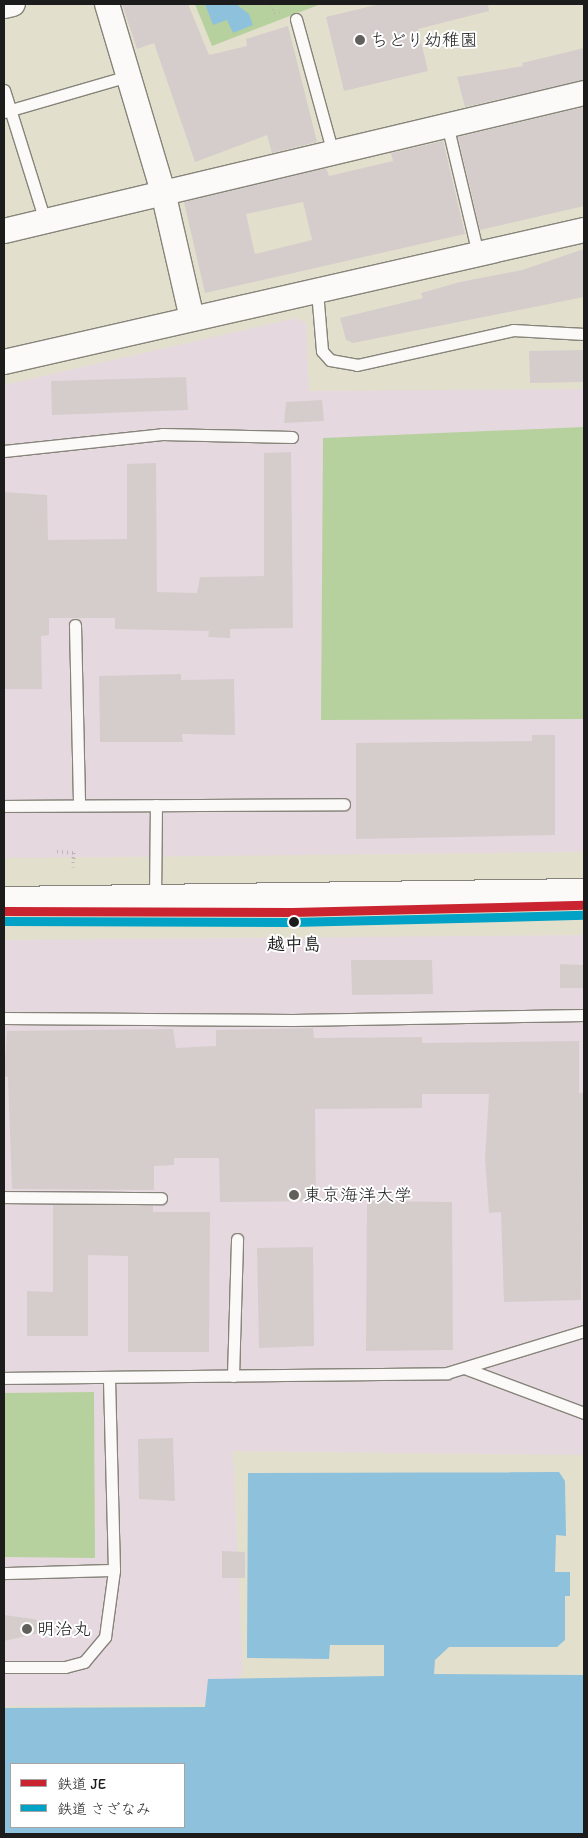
<!DOCTYPE html>
<html>
<head>
<meta charset="utf-8">
<style>
  body { margin:0 }
  #map { position:relative; width:588px; height:1838px; overflow:hidden; background:#e3dfcd; font-family:Itim,"Klee One",sans-serif }
  div>[style] { position:absolute }
  .built>* { inset:0; background:#e6d8df }
  .green>* { inset:0; background:#b7d19e }
  .water>* { inset:0; background:#8ec1dc }
  .building>* { inset:0; background:#d5cdcc }
  .path>* { height:3px; margin-top:-1.5px; transform-origin:0; background:repeating-linear-gradient(90deg,#b8b7b4 0 1px,transparent 0 5px) }
  .roads { filter:drop-shadow(1px 0 #86847a) drop-shadow(-1px 0 #86847a) drop-shadow(0 1px #86847a) drop-shadow(0 -1px #86847a) }
  .service>* { height:11px; margin:-5.5px; padding:0 5.5px; transform-origin:5.5px; border-radius:5.5px; background:#fbfaf8 }
  .minor>* { height:24px; margin:-12px; padding:0 12px; transform-origin:12px; border-radius:12px; background:#fbfaf8 }
  .tertiary>* { height:28px; margin:-14px; padding:0 14px; transform-origin:14px; border-radius:14px; background:#fbfaf8 }
  .rail-1>* { height:9px; margin:-4.5px; padding:0 4.5px; transform-origin:4.5px; border-radius:4.5px; background:#c9242f }
  .rail-2>* { height:9px; margin:-4.5px; padding:0 4.5px; transform-origin:4.5px; border-radius:4.5px; background:#01a2c5 }
  .dots>* { width:14px; height:14px; translate:-50% -50%; box-sizing:border-box; border:2px solid #fff; border-radius:50% }
  span { translate:-50% -50%; white-space:nowrap; text-align:center; line-height:1.15; -webkit-text-stroke:4px #fff; paint-order:stroke }
  .poi-label { font-size:18px; color:#1c1c1c }
  .left { translate:0 -50%; text-align:left }
  .stop-label { font-size:18px; color:#1c1c1c; font-weight:700 }
  .frame { position:absolute; inset:0; border:5px solid #1c1c1c; pointer-events:none }
  .legend { position:absolute; left:10px; top:1763px; width:175px; height:65px; box-sizing:border-box; background:#fff; border:1px solid #a4a4a4; margin:0; padding:6px 9px; list-style:none; font-size:15px; color:#1c1c1c }
  .legend li { display:flex; align-items:center; gap:10px; height:25px }
  .legend b { width:25px; border:1px solid #a4a4a4 }
</style>
</head>
<body>
<div id="map">
  <div class="built">
    <i style="clip-path:polygon(296px 318px,306px 323px,309px 391px,584px 389px,584px 852px,4px 858px,4px 385px)"></i>
    <i style="clip-path:polygon(584px 935px,584px 1455px,233px 1451px,243px 1673px,203px 1705px,4px 1706px,4px 940px)"></i>
  </div>
  <div class="green">
    <i style="clip-path:polygon(195px 4px,321px 4px,212px 46px)"></i>
    <i style="clip-path:polygon(584px 427px,584px 719px,321px 720px,323px 438px)"></i>
    <i style="clip-path:polygon(94px 1392px,95px 1558px,4px 1557px,4px 1393px)"></i>
  </div>
  <div class="water">
    <i style="clip-path:polygon(205px 4px,236px 4px,249px 14px,253px 25px,233px 33px,227px 20px,213px 25px)"></i>
    <i style="clip-path:polygon(evenodd,559px 1472px,565px 1481px,566px 1536px,556px 1535px,555px 1572px,570px 1572px,570px 1596px,565px 1596px,565px 1640px,557px 1647px,449px 1647px,435px 1660px,434px 1674px,584px 1675px,584px 1834px,4px 1834px,4px 1708px,205px 1707px,208px 1679px,384px 1676px,384px 1645px,330px 1645px,329px 1659px,247px 1658px,248px 1473px,559px 1472px,11px 1764px,184px 1764px,184px 1827px,11px 1827px,11px 1764px)"></i>
  </div>
  <div class="building">
    <i style="clip-path:polygon(122px 4px,188px 4px,209px 55px,247px 46px,246px 39px,288px 26px,317px 142px,272px 153px,267px 135px,195px 162px,154px 43px,137px 49px)"></i>
    <i style="clip-path:polygon(380px 4px,488px 4px,489px 11px,418px 29px,428px 71px,344px 91px,326px 17px)"></i>
    <i style="clip-path:polygon(584px 48px,584px 80px,465px 107px,457px 77px,523px 66px,522px 63px)"></i>
    <i style="clip-path:polygon(584px 107px,584px 206px,480px 230px,458px 137px)"></i>
    <i style="clip-path:polygon(evenodd,443px 141px,465px 234px,205px 293px,184px 202px,326px 168px,329px 176px,393px 161px,391px 153px,443px 141px,303px 202px,312px 240px,255px 254px,246px 214px,303px 202px)"></i>
    <i style="clip-path:polygon(584px 249px,584px 297px,353px 343px,346px 340px,340px 318px,423px 298px,421px 293px,460px 282px,522px 270px)"></i>
    <i style="clip-path:polygon(584px 350px,584px 382px,530px 383px,529px 351px)"></i>
    <i style="clip-path:polygon(186px 377px,188px 410px,52px 415px,51px 381px)"></i>
    <i style="clip-path:polygon(322px 400px,324px 421px,284px 423px,286px 402px)"></i>
    <i style="clip-path:polygon(291px 452px,293px 628px,230px 629px,230px 638px,208px 637px,209px 631px,115px 629px,115px 618px,49px 618px,49px 635px,41px 636px,42px 689px,4px 689px,4px 492px,47px 495px,48px 540px,127px 539px,127px 464px,156px 463px,157px 592px,197px 593px,200px 577px,264px 576px,264px 453px)"></i>
    <i style="clip-path:polygon(181px 674px,181px 680px,234px 679px,235px 735px,182px 734px,183px 742px,100px 742px,99px 676px)"></i>
    <i style="clip-path:polygon(532px 735px,555px 735px,555px 835px,356px 839px,356px 743px,532px 741px)"></i>
    <i style="clip-path:polygon(351px 960px,432px 960px,433px 994px,352px 995px)"></i>
    <i style="clip-path:polygon(560px 964px,584px 965px,584px 988px,560px 988px)"></i>
    <i style="clip-path:polygon(313px 1028px,314px 1038px,422px 1037px,422px 1043px,579px 1041px,579px 1093px,584px 1093px,581px 1300px,504px 1302px,501px 1212px,489px 1213px,485px 1158px,489px 1094px,422px 1094px,422px 1108px,315px 1109px,316px 1201px,220px 1202px,219px 1158px,174px 1158px,174px 1165px,154px 1166px,154px 1190px,12px 1189px,8px 1077px,4px 1076px,7px 1031px,173px 1029px,176px 1048px,216px 1046px,216px 1030px)"></i>
    <i style="clip-path:polygon(367px 1201px,452px 1202px,453px 1350px,366px 1351px)"></i>
    <i style="clip-path:polygon(53px 1205px,153px 1205px,153px 1212px,210px 1212px,209px 1352px,128px 1352px,128px 1256px,88px 1255px,88px 1336px,27px 1336px,27px 1291px,53px 1292px)"></i>
    <i style="clip-path:polygon(313px 1247px,314px 1346px,259px 1348px,257px 1248px)"></i>
    <i style="clip-path:polygon(173px 1438px,175px 1501px,139px 1499px,138px 1439px)"></i>
    <i style="clip-path:polygon(222px 1551px,245px 1552px,245px 1578px,222px 1578px)"></i>
    <i style="clip-path:polygon(4px 1615px,34px 1619px,57px 1629px,4px 1641px)"></i>
  </div>
  <div class="path">
    <i style="left:271px;top:4px;width:9px;rotate:72deg"></i>
    <i style="left:274px;top:13px;width:6px;rotate:-18deg"></i>
    <i style="left:73px;top:867px;width:14px;rotate:-90deg"></i>
    <i style="left:73px;top:853px;width:16px;rotate:-173deg"></i>
    <i style="left:57px;top:851px;width:17px;rotate:3deg"></i>
    <i style="left:74px;top:852px;width:9px;rotate:90deg"></i>
  </div>
  <div class="roads">
    <div class="service">
      <i style="left:296px;top:19px;width:136px;rotate:74.6deg"></i>
      <i style="left:4px;top:90px;width:137px;rotate:72.6deg"></i>
      <i style="left:4px;top:112px;width:132px;rotate:-16.2deg"></i>
      <i style="left:447px;top:124px;width:134px;rotate:76.6deg"></i>
      <i style="left:317px;top:291px;width:60px;rotate:85.2deg"></i>
      <i style="left:322px;top:351px;width:12px;rotate:48deg"></i>
      <i style="left:330px;top:360px;width:27px;rotate:10deg"></i>
      <i style="left:357px;top:365px;width:160px;rotate:-12.6deg"></i>
      <i style="left:513px;top:330px;width:71px;rotate:3.2deg"></i>
      <i style="left:4px;top:451px;width:159px;rotate:-6.1deg"></i>
      <i style="left:162px;top:434px;width:130px;rotate:1.3deg"></i>
      <i style="left:75px;top:625px;width:180px;rotate:88.7deg"></i>
      <i style="left:4px;top:806px;width:340px;rotate:-0.3deg"></i>
      <i style="left:155px;top:899px;width:94px;rotate:-89.4deg"></i>
      <i style="left:4px;top:1018px;width:289px;rotate:0.4deg"></i>
      <i style="left:293px;top:1020px;width:291px;rotate:-1deg"></i>
      <i style="left:4px;top:1197px;width:157px;rotate:0.4deg"></i>
      <i style="left:467px;top:1369px;width:125px;rotate:20.6deg"></i>
      <i style="left:233px;top:1376px;width:137px;rotate:-88.3deg"></i>
      <i style="left:4px;top:1378px;width:443px;rotate:-0.6deg"></i>
      <i style="left:447px;top:1373px;width:143px;rotate:-17deg"></i>
      <i style="left:4px;top:1573px;width:110px;rotate:-1.6deg"></i>
      <i style="left:114px;top:1570px;width:193px;rotate:-91.5deg"></i>
      <i style="left:4px;top:1667px;width:61px"></i>
      <i style="left:65px;top:1667px;width:20px;rotate:-15deg"></i>
      <i style="left:84px;top:1662px;width:33px;rotate:-50deg"></i>
      <i style="left:105px;top:1637px;width:68px;rotate:-82.3deg"></i>
    </div>
    <div class="minor">
      <i style="left:107px;top:4px;width:196px;rotate:73.4deg"></i>
      <i style="left:163px;top:192px;width:130px;rotate:77.1deg"></i>
      <i style="left:4px;top:6px;width:9px;rotate:-13deg"></i>
      <i style="left:4px;top:231px;width:596px;rotate:-13.38deg"></i>
      <i style="left:4px;top:362px;width:595px;rotate:-12.82deg"></i>
    </div>
    <div class="tertiary">
      <i style="left:4px;top:901px;width:580px;rotate:-0.79deg"></i>
    </div>
  </div>
  <div class="rail-1">
    <i style="left:4px;top:911px;width:288px;rotate:0.2deg"></i>
    <i style="left:292px;top:912px;width:292px;rotate:-1.4deg"></i>
  </div>
  <div class="rail-2">
    <i style="left:4px;top:921px;width:288px;rotate:0.2deg"></i>
    <i style="left:292px;top:922px;width:292px;rotate:-1.4deg"></i>
  </div>
  <div class="dots">
    <i style="left:360px;top:40px;background:#62605a"></i>
    <i style="left:294px;top:922px;background:#1c1c1c"></i>
    <i style="left:294px;top:1195px;background:#62605a"></i>
    <i style="left:27px;top:1629px;background:#62605a"></i>
  </div>
  <div class="poi-label">
    <span class="left" style="left:370px;top:40px">ちどり幼稚園</span>
    <span class="left" style="left:304px;top:1195px">東京海洋大学</span>
    <span class="left" style="left:37px;top:1629px">明治丸</span>
  </div>
  <div class="stop-label">
    <span style="left:294px;top:944px">越中島</span>
  </div>
  <div class="frame"></div>
  <ul class="legend">
  <li><b style="height:6px;background:#c9242f"></b>鉄道 JE</li>
  <li><b style="height:6px;background:#01a2c5"></b>鉄道 さざなみ</li>
  </ul>
</div>
</body>
</html>
